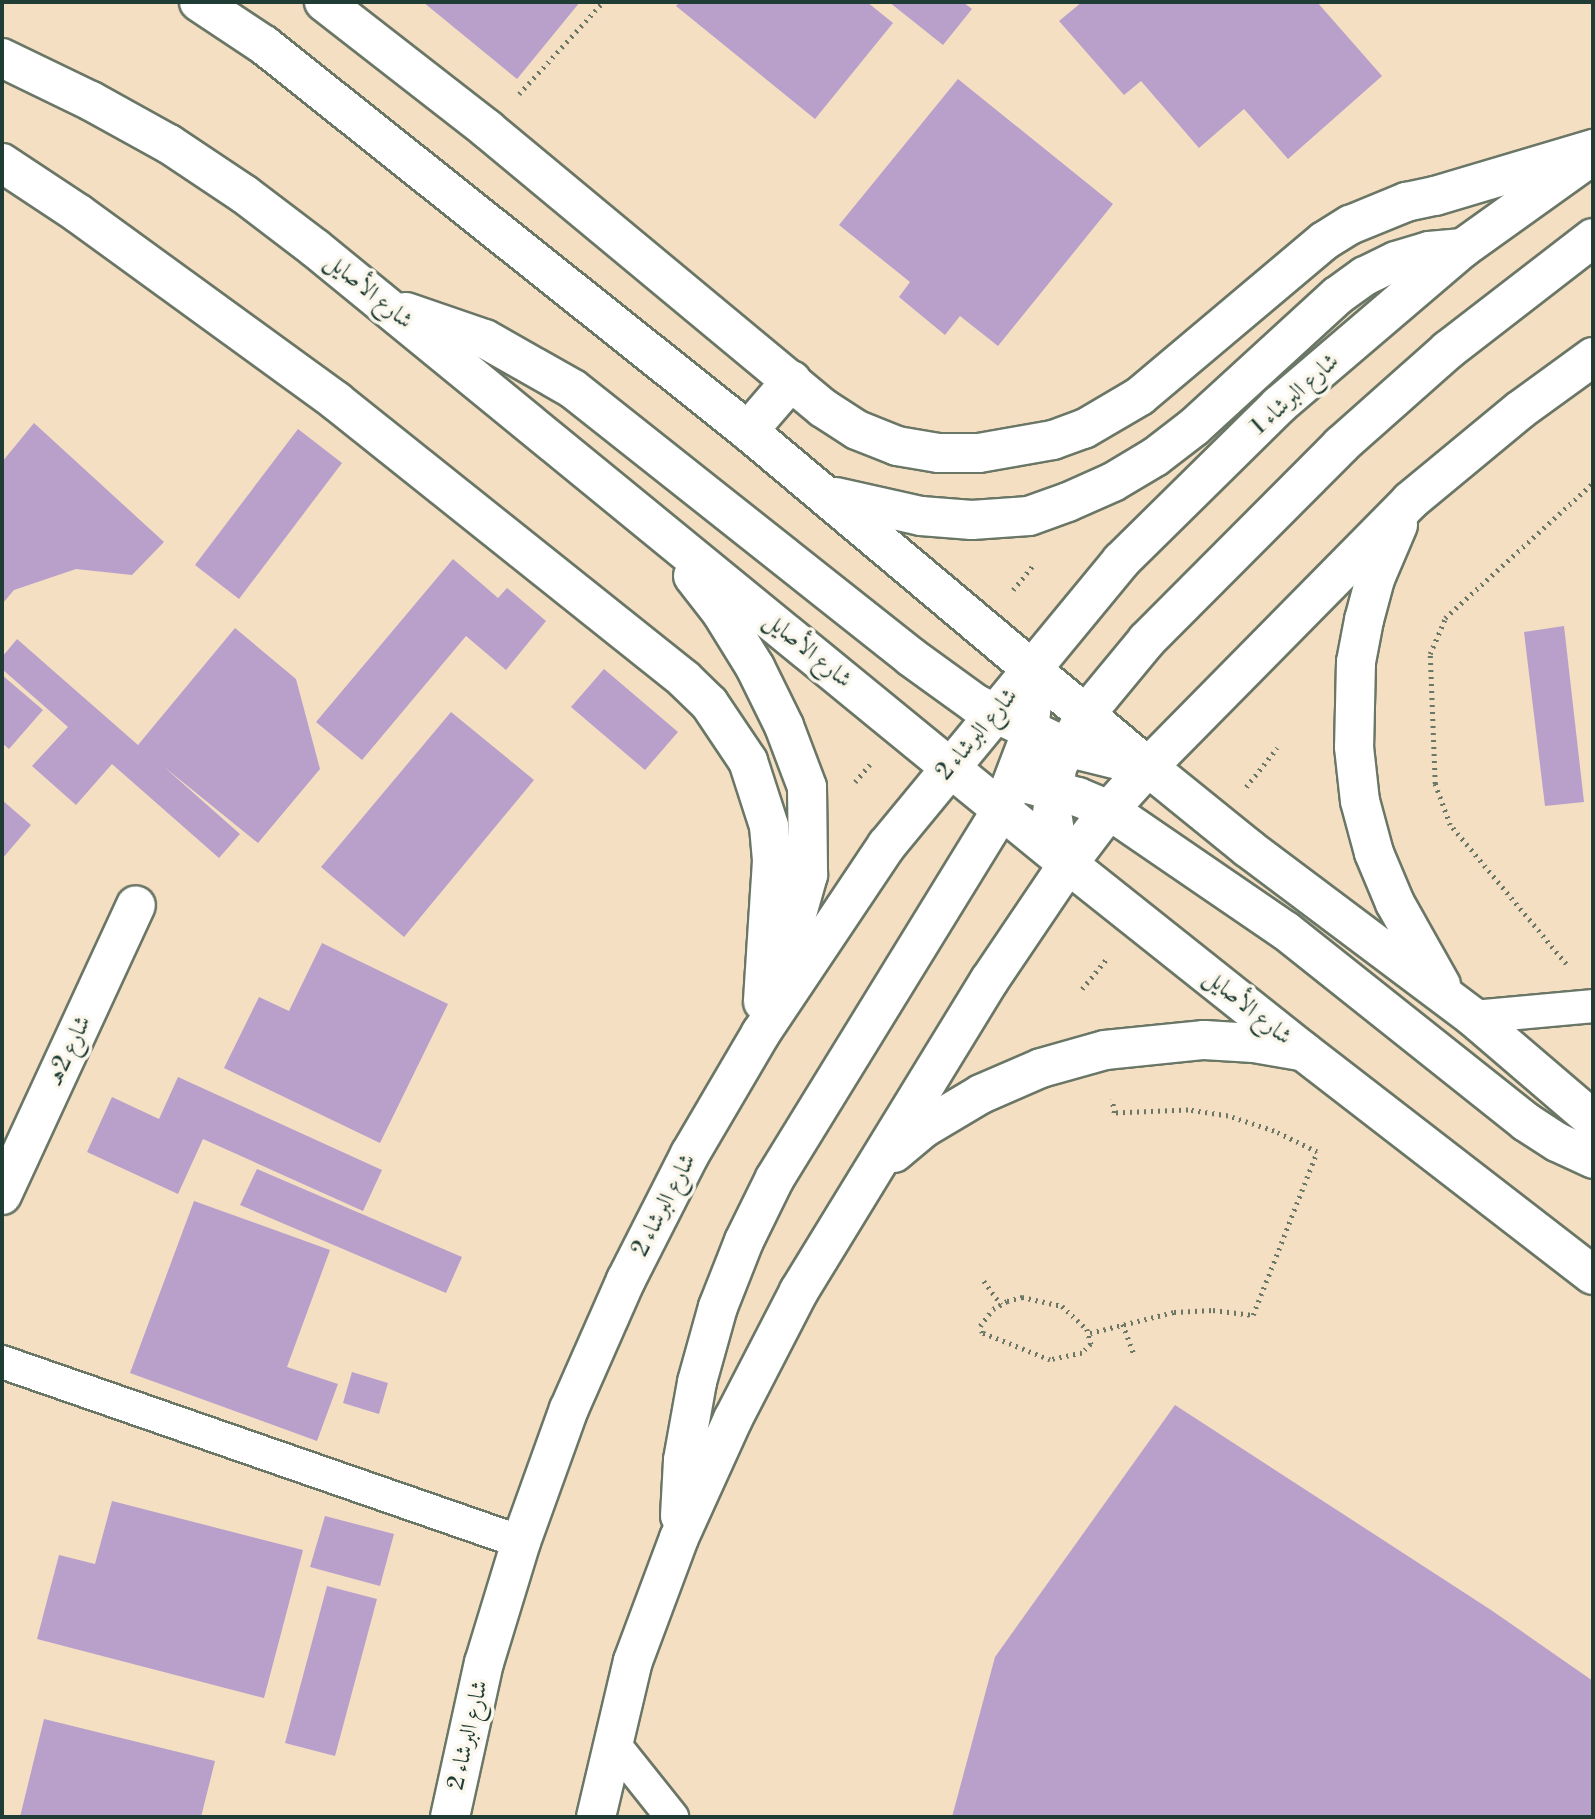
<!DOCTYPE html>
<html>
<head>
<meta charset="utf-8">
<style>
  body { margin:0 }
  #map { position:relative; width:1595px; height:1819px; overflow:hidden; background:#f4dfc3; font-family:"Libre Bodoni",Amiri,serif }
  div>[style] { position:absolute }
  .building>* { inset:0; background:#b8a0cb }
  .path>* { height:4.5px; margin-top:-2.25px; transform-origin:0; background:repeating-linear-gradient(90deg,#6a7666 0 2px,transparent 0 7px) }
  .roads { filter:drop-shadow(2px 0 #6a7666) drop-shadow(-2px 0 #6a7666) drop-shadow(0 2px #6a7666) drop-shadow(0 -2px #6a7666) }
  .service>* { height:32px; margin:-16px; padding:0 16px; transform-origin:16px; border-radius:16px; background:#fff }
  .minor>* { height:38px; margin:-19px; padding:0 19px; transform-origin:19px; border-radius:19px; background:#fff }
  .tertiary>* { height:38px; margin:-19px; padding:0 19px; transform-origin:19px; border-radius:19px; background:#fff }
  span { translate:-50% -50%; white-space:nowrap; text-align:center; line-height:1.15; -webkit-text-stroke:7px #fbf7ec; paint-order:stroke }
  .street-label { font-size:23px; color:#1f3d34 }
  .frame { position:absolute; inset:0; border:4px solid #1f3d34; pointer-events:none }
</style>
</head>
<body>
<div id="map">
  <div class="building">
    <i style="clip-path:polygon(423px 2px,580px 2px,517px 79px)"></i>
    <i style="clip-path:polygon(680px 2px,867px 2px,893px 23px,815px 119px,676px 6px)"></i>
    <i style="clip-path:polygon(889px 2px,963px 2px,972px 9px,943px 45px)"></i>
    <i style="clip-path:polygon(1082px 2px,1317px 2px,1382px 76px,1288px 159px,1244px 109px,1199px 148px,1141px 81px,1124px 95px,1059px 21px)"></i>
    <i style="clip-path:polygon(958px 79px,1113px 204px,998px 346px,960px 316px,945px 335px,899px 297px,910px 282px,839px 225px)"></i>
    <i style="clip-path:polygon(34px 423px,164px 542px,132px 575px,76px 569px,14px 590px,2px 604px,2px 462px)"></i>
    <i style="clip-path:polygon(298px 429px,342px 463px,239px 599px,195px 565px)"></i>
    <i style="clip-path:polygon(453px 559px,498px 598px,507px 588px,546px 621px,506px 670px,466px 636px,362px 760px,316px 722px)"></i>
    <i style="clip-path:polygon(1564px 626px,1584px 802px,1545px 806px,1524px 632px)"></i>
    <i style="clip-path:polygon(235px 628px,296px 679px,320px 769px,258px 843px,163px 766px,240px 834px,219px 858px,112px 764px,76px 805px,32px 766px,68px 727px,2px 669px,2px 657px,17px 639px,138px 745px)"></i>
    <i style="clip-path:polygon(604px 669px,678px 732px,645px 770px,571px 707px)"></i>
    <i style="clip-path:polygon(2px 675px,43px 710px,9px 749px,2px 743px)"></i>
    <i style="clip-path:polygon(451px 712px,534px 780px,404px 937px,321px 867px)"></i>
    <i style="clip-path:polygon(2px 800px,31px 825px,2px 859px)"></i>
    <i style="clip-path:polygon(322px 943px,448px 1004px,380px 1143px,224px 1068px,259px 997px,289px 1011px)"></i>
    <i style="clip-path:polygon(178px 1077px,382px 1170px,363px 1211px,203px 1139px,178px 1194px,87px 1152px,112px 1097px,159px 1119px)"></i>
    <i style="clip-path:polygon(257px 1169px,462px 1257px,446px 1293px,240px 1205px)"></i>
    <i style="clip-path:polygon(194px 1201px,330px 1250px,287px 1367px,338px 1384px,317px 1441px,130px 1373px)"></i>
    <i style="clip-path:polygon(352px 1372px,388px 1383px,379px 1414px,343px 1403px)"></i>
    <i style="clip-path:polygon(1175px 1405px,1491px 1610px,1593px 1681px,1593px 1817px,952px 1817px,995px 1657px)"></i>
    <i style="clip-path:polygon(112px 1501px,303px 1550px,264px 1698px,37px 1639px,59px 1555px,95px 1564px)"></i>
    <i style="clip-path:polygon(325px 1516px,394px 1534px,380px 1586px,310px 1567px)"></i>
    <i style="clip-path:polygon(327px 1586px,377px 1599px,335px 1756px,285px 1743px)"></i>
    <i style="clip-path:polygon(44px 1719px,215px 1761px,201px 1817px,20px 1817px)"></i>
  </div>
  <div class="path">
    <i style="left:519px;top:94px;width:125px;rotate:-47.6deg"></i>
    <i style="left:1013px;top:590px;width:33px;rotate:-51deg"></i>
    <i style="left:855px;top:782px;width:23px;rotate:-50deg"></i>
    <i style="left:1246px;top:787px;width:50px;rotate:-51.5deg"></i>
    <i style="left:1566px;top:964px;width:181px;rotate:-129.8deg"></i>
    <i style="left:1450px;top:825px;width:44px;rotate:-110.1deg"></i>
    <i style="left:1435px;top:784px;width:130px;rotate:-92.2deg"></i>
    <i style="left:1430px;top:654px;width:39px;rotate:-67deg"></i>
    <i style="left:1445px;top:618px;width:200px;rotate:-42.4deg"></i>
    <i style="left:1082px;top:989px;width:41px;rotate:-50.9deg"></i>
    <i style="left:984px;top:1281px;width:29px;rotate:54deg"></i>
    <i style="left:1022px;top:1297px;width:41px;rotate:12.7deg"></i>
    <i style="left:1062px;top:1306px;width:34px;rotate:43deg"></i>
    <i style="left:1087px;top:1329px;width:16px;rotate:75deg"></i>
    <i style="left:1091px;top:1344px;width:13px;rotate:135deg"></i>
    <i style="left:1082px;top:1353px;width:33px;rotate:168deg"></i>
    <i style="left:1050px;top:1360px;width:73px;rotate:-158.3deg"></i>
    <i style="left:982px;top:1333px;width:7px;rotate:-106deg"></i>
    <i style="left:980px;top:1326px;width:21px;rotate:-53deg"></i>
    <i style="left:993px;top:1309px;width:16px;rotate:-30deg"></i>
    <i style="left:1007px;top:1301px;width:16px;rotate:-15deg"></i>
    <i style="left:1123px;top:1324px;width:33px;rotate:70deg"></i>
    <i style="left:1090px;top:1333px;width:87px;rotate:-14deg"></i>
    <i style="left:1174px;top:1312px;width:39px;rotate:-3deg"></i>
    <i style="left:1213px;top:1310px;width:40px;rotate:7.1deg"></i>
    <i style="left:1253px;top:1315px;width:175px;rotate:-68.6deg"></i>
    <i style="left:1317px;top:1152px;width:48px;rotate:-154deg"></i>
    <i style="left:1274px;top:1131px;width:48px;rotate:-161.9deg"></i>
    <i style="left:1228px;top:1116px;width:40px;rotate:-171.5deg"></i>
    <i style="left:1188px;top:1110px;width:74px;rotate:177.7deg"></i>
    <i style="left:1114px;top:1113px;width:14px;rotate:-98deg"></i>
  </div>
  <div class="roads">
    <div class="service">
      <i style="left:1473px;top:1017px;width:121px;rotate:-5.2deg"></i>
      <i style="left:2px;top:1362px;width:549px;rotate:19.13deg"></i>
      <i style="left:613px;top:1743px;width:95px;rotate:51.4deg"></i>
    </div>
    <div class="minor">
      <i style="left:324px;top:2px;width:207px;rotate:37.9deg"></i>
      <i style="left:487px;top:129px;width:437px;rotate:39.7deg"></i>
      <i style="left:823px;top:408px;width:40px;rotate:32.9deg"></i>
      <i style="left:857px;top:430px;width:43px;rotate:21.8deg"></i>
      <i style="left:897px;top:446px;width:42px;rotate:9.7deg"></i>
      <i style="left:938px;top:453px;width:41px"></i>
      <i style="left:979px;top:453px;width:75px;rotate:-10deg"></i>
      <i style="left:1053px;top:440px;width:33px;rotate:-20deg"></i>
      <i style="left:1084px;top:429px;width:65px;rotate:-30.5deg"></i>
      <i style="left:1140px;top:396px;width:241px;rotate:-40.1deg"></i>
      <i style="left:1324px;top:241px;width:31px;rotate:-32deg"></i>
      <i style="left:1350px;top:225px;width:61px;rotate:-22.3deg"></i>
      <i style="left:1406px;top:202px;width:30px;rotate:-12deg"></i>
      <i style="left:1435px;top:196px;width:165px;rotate:-16.6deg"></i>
      <i style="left:2px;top:163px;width:92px;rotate:33.5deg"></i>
      <i style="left:79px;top:214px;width:318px;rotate:36deg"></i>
      <i style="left:336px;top:401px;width:445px;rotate:38.6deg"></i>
      <i style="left:684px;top:679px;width:35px;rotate:44deg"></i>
      <i style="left:709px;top:703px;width:70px;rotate:56.1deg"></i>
      <i style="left:748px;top:761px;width:68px;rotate:72.1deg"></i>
      <i style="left:769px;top:826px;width:35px;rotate:85deg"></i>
      <i style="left:772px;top:861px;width:141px;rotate:93.7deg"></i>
      <i style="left:2px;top:1195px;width:319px;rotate:-65.2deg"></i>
    </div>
    <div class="tertiary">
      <i style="left:199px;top:2px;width:78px;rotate:33.5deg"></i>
      <i style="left:264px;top:45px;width:619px;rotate:38.57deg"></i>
      <i style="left:748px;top:431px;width:522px;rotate:40.03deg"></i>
      <i style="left:1148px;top:767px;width:129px;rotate:39deg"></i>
      <i style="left:1248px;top:848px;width:281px;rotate:36.9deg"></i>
      <i style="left:1473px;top:1017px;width:158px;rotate:40.6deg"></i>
      <i style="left:2px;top:58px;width:99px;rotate:25.8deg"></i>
      <i style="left:91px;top:101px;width:89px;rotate:28.9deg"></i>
      <i style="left:169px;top:144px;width:90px;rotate:33.7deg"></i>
      <i style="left:244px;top:194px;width:89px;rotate:37.3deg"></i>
      <i style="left:315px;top:248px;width:973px;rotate:39.29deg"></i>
      <i style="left:1068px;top:864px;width:300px;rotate:38.5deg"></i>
      <i style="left:1303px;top:1051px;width:366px;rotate:37.7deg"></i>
      <i style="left:406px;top:312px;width:83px;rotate:18.9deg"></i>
      <i style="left:485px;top:339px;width:101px;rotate:29.6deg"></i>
      <i style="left:573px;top:389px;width:431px;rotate:38.4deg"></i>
      <i style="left:911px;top:657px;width:80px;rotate:35.9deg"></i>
      <i style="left:976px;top:704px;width:100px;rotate:25.5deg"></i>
      <i style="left:1066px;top:747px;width:75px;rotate:13.9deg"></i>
      <i style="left:748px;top:431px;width:67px;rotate:-49.2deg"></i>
      <i style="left:836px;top:497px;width:87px;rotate:12.6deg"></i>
      <i style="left:921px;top:516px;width:51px;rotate:4.5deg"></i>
      <i style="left:972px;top:520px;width:57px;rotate:-4deg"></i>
      <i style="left:1029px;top:516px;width:41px;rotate:-19.7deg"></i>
      <i style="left:1068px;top:502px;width:49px;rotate:-24deg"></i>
      <i style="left:1113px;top:482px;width:49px;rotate:-30.8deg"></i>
      <i style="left:1155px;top:457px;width:49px;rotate:-37.6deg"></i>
      <i style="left:1194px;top:427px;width:194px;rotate:-42.5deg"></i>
      <i style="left:1337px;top:296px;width:34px;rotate:-36deg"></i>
      <i style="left:1365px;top:276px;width:34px;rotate:-26deg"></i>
      <i style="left:1396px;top:261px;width:34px;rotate:-17deg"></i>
      <i style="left:1429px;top:251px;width:34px;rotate:-5deg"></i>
      <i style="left:1398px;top:525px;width:59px;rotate:113.1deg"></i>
      <i style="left:1375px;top:579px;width:42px;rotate:105deg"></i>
      <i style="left:1364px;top:620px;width:43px;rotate:100.8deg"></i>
      <i style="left:1356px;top:662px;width:85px;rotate:91.3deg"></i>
      <i style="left:1354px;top:747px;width:54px;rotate:83.7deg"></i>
      <i style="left:1360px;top:801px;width:54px;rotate:74.9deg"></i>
      <i style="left:1374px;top:853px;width:54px;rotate:67.2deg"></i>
      <i style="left:1395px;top:903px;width:94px;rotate:60.7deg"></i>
      <i style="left:693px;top:576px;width:46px;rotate:52.1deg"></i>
      <i style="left:721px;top:612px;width:65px;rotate:58.3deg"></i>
      <i style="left:755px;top:667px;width:66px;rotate:63.8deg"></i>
      <i style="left:784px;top:726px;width:65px;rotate:69.3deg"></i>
      <i style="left:807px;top:787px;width:88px;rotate:89.3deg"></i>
      <i style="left:808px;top:875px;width:118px;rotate:105.7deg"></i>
      <i style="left:1028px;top:784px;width:52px;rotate:14.6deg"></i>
      <i style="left:1078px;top:797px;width:34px;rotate:23deg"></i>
      <i style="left:1109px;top:810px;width:214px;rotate:34.4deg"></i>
      <i style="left:1286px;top:931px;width:307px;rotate:38.5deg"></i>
      <i style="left:1526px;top:1122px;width:37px;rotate:33deg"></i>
      <i style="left:1557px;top:1142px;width:40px;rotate:25deg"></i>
      <i style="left:1068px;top:864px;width:29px;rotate:-115deg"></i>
      <i style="left:1056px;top:838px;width:24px;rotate:-99deg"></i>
      <i style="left:1052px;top:814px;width:47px;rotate:-83.9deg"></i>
      <i style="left:1057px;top:767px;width:59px;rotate:-61.7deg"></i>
      <i style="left:1085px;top:715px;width:97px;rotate:-50.4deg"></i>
      <i style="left:1147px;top:640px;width:275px;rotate:-45.1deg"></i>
      <i style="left:1341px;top:445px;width:143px;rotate:-41.6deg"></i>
      <i style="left:1448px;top:350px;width:183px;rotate:-37.7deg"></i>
      <i style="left:894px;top:1153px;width:39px;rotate:-40deg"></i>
      <i style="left:924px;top:1128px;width:66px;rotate:-30.8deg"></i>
      <i style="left:981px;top:1094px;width:65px;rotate:-23.4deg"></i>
      <i style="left:1041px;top:1068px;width:66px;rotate:-15.7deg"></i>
      <i style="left:1105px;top:1050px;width:100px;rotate:-5.8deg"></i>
      <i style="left:1204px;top:1040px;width:50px;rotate:3.4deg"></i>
      <i style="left:1254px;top:1043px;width:47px;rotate:9.9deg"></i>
      <i style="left:680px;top:1516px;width:56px;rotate:-86.9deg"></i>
      <i style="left:683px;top:1460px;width:79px;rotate:-79.8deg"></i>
      <i style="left:697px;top:1382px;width:78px;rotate:-74.4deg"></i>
      <i style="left:718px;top:1307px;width:71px;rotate:-68.5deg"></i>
      <i style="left:744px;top:1241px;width:70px;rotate:-63.8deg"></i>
      <i style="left:775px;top:1178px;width:433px;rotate:-58.4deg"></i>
      <i style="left:1002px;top:809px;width:73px;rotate:-69.1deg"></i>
      <i style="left:1028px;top:741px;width:36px;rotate:-84deg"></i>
      <i style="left:1032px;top:705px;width:36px;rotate:-93deg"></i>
      <i style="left:450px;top:1817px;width:158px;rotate:-77.6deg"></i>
      <i style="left:484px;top:1663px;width:127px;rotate:-73deg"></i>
      <i style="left:521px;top:1542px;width:141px;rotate:-70.2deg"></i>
      <i style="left:569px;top:1409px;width:141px;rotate:-66.2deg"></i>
      <i style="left:626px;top:1280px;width:141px;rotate:-63.1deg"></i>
      <i style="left:690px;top:1154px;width:140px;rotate:-59.6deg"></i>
      <i style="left:761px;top:1033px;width:226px;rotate:-56.2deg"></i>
      <i style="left:887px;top:845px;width:368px;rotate:-50.5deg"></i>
      <i style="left:1121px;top:561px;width:222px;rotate:-44.6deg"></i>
      <i style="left:1279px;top:405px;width:242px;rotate:-40.5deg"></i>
      <i style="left:1463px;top:248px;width:160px;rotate:-35.6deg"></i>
      <i style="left:596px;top:1817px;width:160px;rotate:-76.7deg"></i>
      <i style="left:633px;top:1661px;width:131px;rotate:-69.5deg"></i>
      <i style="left:679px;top:1538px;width:131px;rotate:-65.6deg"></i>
      <i style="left:733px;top:1419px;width:144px;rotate:-62.7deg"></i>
      <i style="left:799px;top:1291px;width:364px;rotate:-58.5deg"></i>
      <i style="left:989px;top:981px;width:141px;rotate:-56deg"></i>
      <i style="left:1068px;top:864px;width:68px;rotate:-52.8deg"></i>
      <i style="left:1109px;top:810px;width:58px;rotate:-47.8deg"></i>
      <i style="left:1148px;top:767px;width:373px;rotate:-45.4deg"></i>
      <i style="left:1410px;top:501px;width:143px;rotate:-39.6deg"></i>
      <i style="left:1520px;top:410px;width:90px;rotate:-36deg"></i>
    </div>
  </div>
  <div class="street-label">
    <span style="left:369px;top:291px;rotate:39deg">شارع الأصايل</span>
    <span style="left:1295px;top:394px;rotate:-42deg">شارع البرشاء 1</span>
    <span style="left:808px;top:650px;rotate:39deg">شارع الأصايل</span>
    <span style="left:977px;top:734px;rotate:-50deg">شارع البرشاء 2</span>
    <span style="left:1248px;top:1007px;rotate:39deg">شارع الأصايل</span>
    <span style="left:69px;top:1050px;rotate:-65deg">شارع 2هـ</span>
    <span style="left:664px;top:1205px;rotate:-63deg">شارع البرشاء 2</span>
    <span style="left:468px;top:1735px;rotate:-77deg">شارع البرشاء 2</span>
  </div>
  <div class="frame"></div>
</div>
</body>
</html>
